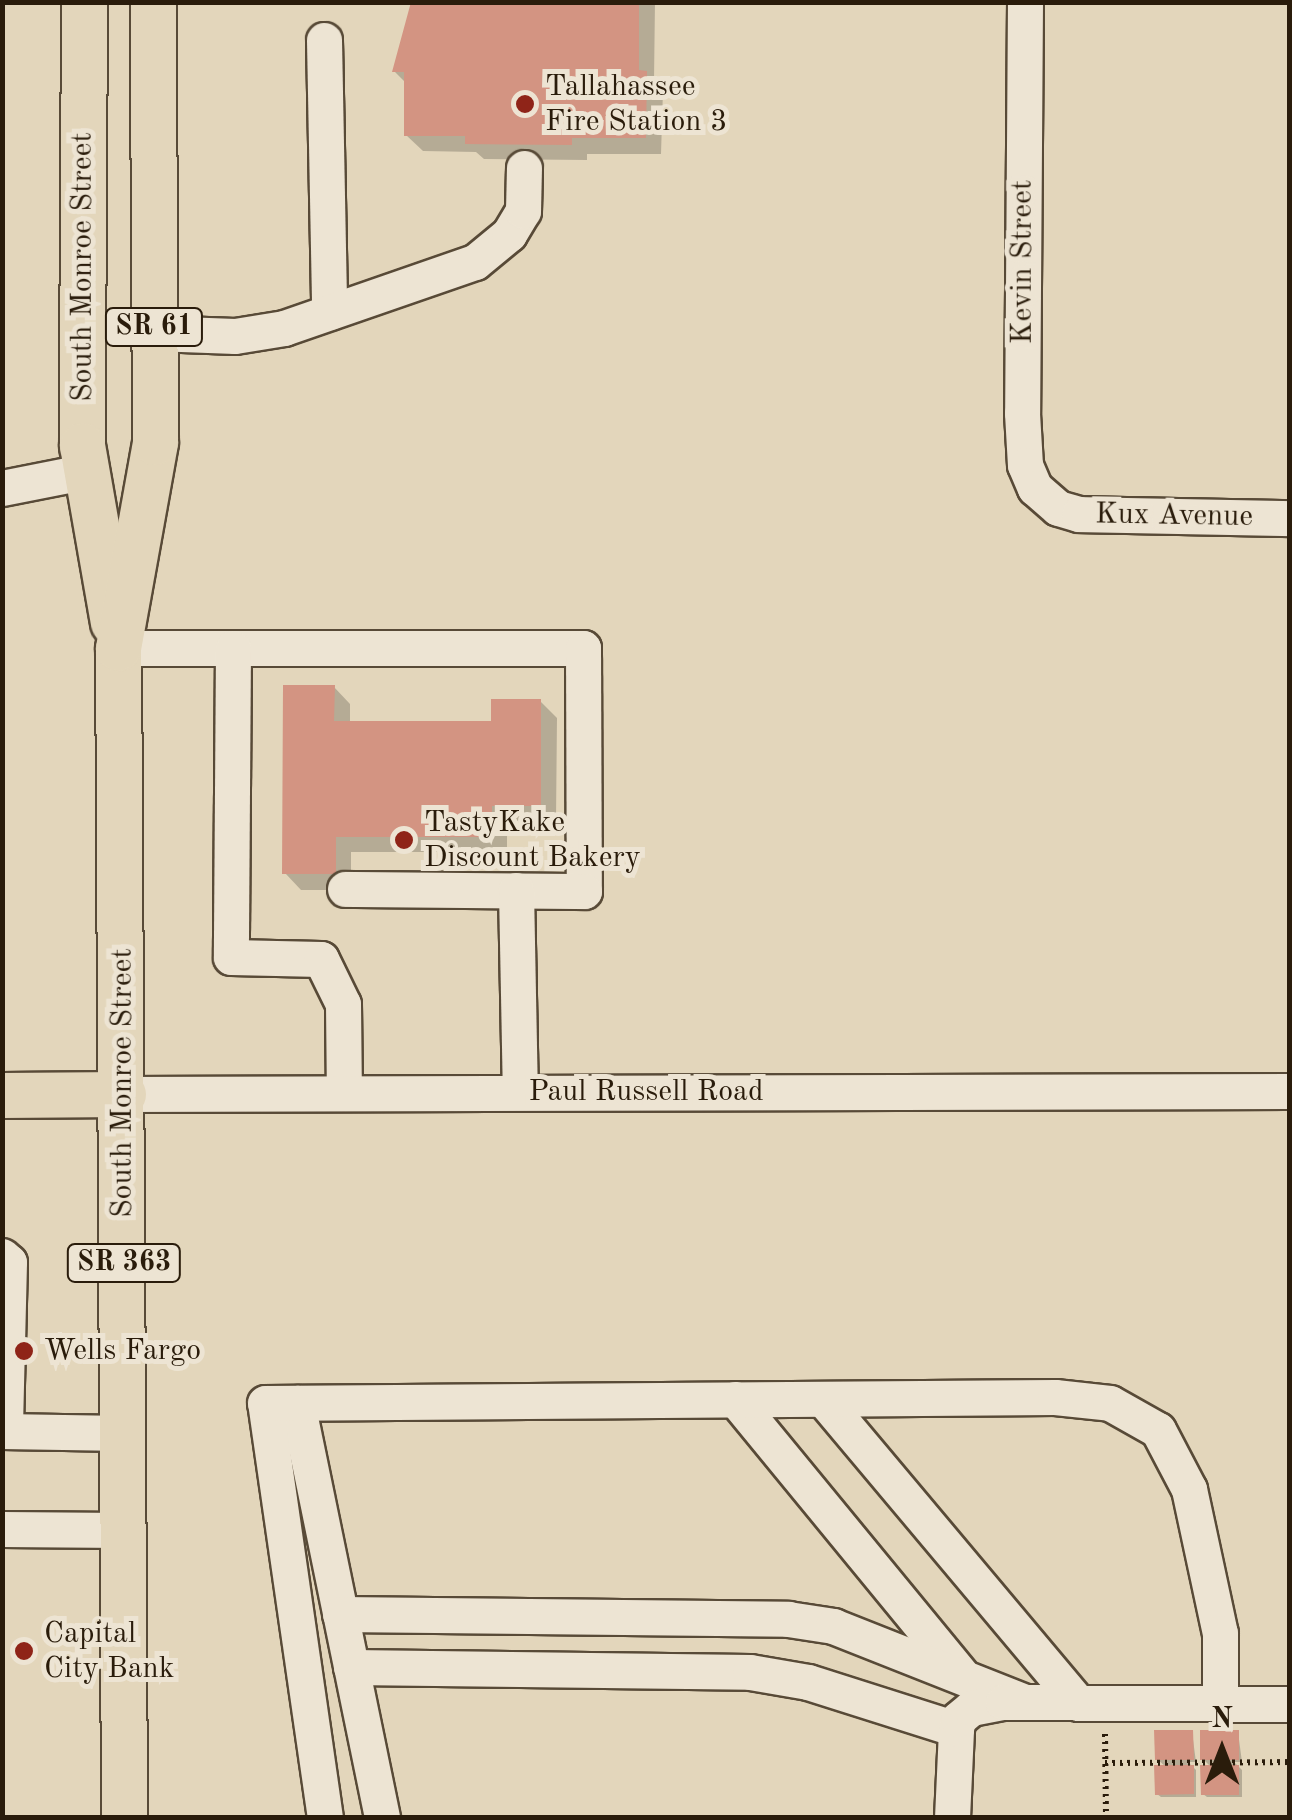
<!DOCTYPE html>
<html>
<head>
<meta charset="utf-8">
<style>
  body { margin:0 }
  #map { position:relative; width:1292px; height:1820px; overflow:hidden; background:#e3d6bb; font-family:"Old Standard TT",serif }
  div>[style] { position:absolute }
  .shadow>* { inset:0; background:#0003 }
  .building>* { inset:0; background:#d39482 }
  .path>* { height:6px; margin-top:-3px; transform-origin:0; background:repeating-linear-gradient(90deg,#2a1c0b 0 2.5px,transparent 0 7.5px) }
  .roads { filter:drop-shadow(2px 0 #584a37) drop-shadow(-2px 0 #584a37) drop-shadow(0 2px #584a37) drop-shadow(0 -2px #584a37) }
  .minor>* { height:35px; margin:-17.5px; padding:0 17.5px; transform-origin:17.5px; border-radius:17.5px; background:#ede4d3 }
  .major>* { height:45px; margin:-22.5px; padding:0 22.5px; transform-origin:22.5px; border-radius:22.5px; background:#e3d6bb }
  .dots>* { width:28px; height:28px; translate:-50% -50%; box-sizing:border-box; border:5px solid #ede4d3; border-radius:50% }
  span { translate:-50% -50%; white-space:nowrap; text-align:center; line-height:1.15; -webkit-text-stroke:10px #ede4d3; paint-order:stroke }
  .shield-label span { padding:2px 8px; background:#ede4d3; border:2px solid; border-radius:8px; -webkit-text-stroke-width:0 }
  .shield-label { font-size:28px; color:#2a1c0b; font-weight:700 }
  .poi-label { font-size:30px; color:#2a1c0b }
  .left { translate:0 -50%; text-align:left }
  .street-label { font-size:30px; color:#2a1c0b }
  .frame { position:absolute; inset:0; border:5px solid #2a1c0b; pointer-events:none }
  .north { position:absolute; left:1172px; top:1700px; width:100px; height:100px; -webkit-text-stroke:8px #ede4d3; paint-order:stroke; rotate:0deg; font-size:28px; font-weight:700; line-height:40px; text-align:center; color:#2a1c0b }
  .north::after { content:''; display:block; margin:auto; width:35px; height:45px; background:#2a1c0b; clip-path:polygon(50% 0,100% 100%,50% 72%,0 100%) }
</style>
</head>
<body>
<div id="map">
  <div class="shadow">
    <i style="clip-path:polygon(415px 2px,655px 2px,654px 81px,663px 90px,661px 154px,587px 154px,587px 160px,484px 159px,476px 152px,423px 151px,406px 135px,406px 83px,395px 72px)"></i>
    <i style="clip-path:polygon(334px 687px,350px 704px,350px 723px,494px 724px,540px 701px,557px 718px,556px 821px,507px 821px,507px 852px,351px 852px,351px 890px,301px 890px,285px 873px)"></i>
    <i style="clip-path:polygon(1192px 1732px,1196px 1762px,1188px 1762px,1196px 1770px,1196px 1797px,1161px 1797px,1157px 1794px,1166px 1767px,1157px 1759px)"></i>
    <i style="clip-path:polygon(1238px 1732px,1242px 1762px,1234px 1762px,1242px 1770px,1242px 1797px,1207px 1797px,1203px 1794px,1211px 1767px,1203px 1759px)"></i>
  </div>
  <div class="building">
    <i style="clip-path:polygon(411px 2px,639px 2px,639px 70px,647px 71px,646px 138px,572px 138px,572px 145px,465px 144px,465px 136px,404px 136px,404px 72px,392px 72px)"></i>
    <i style="clip-path:polygon(283px 685px,335px 685px,334px 721px,491px 721px,491px 699px,541px 699px,541px 806px,492px 806px,492px 837px,336px 837px,336px 874px,282px 874px)"></i>
    <i style="clip-path:polygon(1154px 1730px,1193px 1730px,1194px 1760px,1155px 1760px)"></i>
    <i style="clip-path:polygon(1200px 1730px,1239px 1730px,1239px 1760px,1200px 1760px)"></i>
    <i style="clip-path:polygon(1154px 1765px,1194px 1765px,1194px 1794px,1155px 1795px)"></i>
    <i style="clip-path:polygon(1200px 1765px,1239px 1765px,1239px 1795px,1201px 1795px)"></i>
  </div>
  <div class="path">
    <i style="left:1105px;top:1734px;width:84px;rotate:89.3deg"></i>
    <i style="left:1105px;top:1763px;width:185px;rotate:-0.3deg"></i>
  </div>
  <div class="roads">
    <div class="minor">
      <i style="left:1025px;top:2px;width:411px;rotate:90.4deg"></i>
      <i style="left:1022px;top:413px;width:52px;rotate:86.7deg"></i>
      <i style="left:1025px;top:465px;width:25px;rotate:67deg"></i>
      <i style="left:1035px;top:488px;width:30px;rotate:41deg"></i>
      <i style="left:1058px;top:508px;width:22px;rotate:16deg"></i>
      <i style="left:1079px;top:514px;width:211px;rotate:1.1deg"></i>
      <i style="left:324px;top:40px;width:272px;rotate:88.9deg"></i>
      <i style="left:154px;top:333px;width:81px;rotate:2.1deg"></i>
      <i style="left:235px;top:336px;width:50px;rotate:-9.3deg"></i>
      <i style="left:284px;top:328px;width:202px;rotate:-19.1deg"></i>
      <i style="left:475px;top:262px;width:44px;rotate:-39.5deg"></i>
      <i style="left:509px;top:234px;width:27px;rotate:-59deg"></i>
      <i style="left:523px;top:211px;width:43px;rotate:-88.7deg"></i>
      <i style="left:2px;top:488px;width:83px;rotate:-11.2deg"></i>
      <i style="left:118px;top:648px;width:465px"></i>
      <i style="left:583px;top:648px;width:243px;rotate:89.8deg"></i>
      <i style="left:584px;top:891px;width:239px;rotate:-179.5deg"></i>
      <i style="left:233px;top:648px;width:309px;rotate:90.4deg"></i>
      <i style="left:231px;top:957px;width:90px;rotate:1.3deg"></i>
      <i style="left:321px;top:959px;width:50px;rotate:63.9deg"></i>
      <i style="left:343px;top:1004px;width:89px;rotate:89.4deg"></i>
      <i style="left:516px;top:890px;width:202px;rotate:88.9deg"></i>
      <i style="left:123px;top:1094px;width:1167px;rotate:-0.15deg"></i>
      <i style="left:2px;top:1256px;width:9px;rotate:41deg"></i>
      <i style="left:9px;top:1262px;width:169px;rotate:91.4deg"></i>
      <i style="left:735px;top:1399px;width:355px;rotate:50.6deg"></i>
      <i style="left:823px;top:1399px;width:397px;rotate:50deg"></i>
      <i style="left:297px;top:1403px;width:424px;rotate:78.4deg"></i>
      <i style="left:2px;top:1431px;width:122px;rotate:0.9deg"></i>
      <i style="left:2px;top:1529px;width:122px;rotate:0.5deg"></i>
      <i style="left:340px;top:1614px;width:448px;rotate:0.6deg"></i>
      <i style="left:788px;top:1619px;width:46px;rotate:8.8deg"></i>
      <i style="left:833px;top:1626px;width:206px;rotate:21.6deg"></i>
      <i style="left:351px;top:1667px;width:399px;rotate:0.7deg"></i>
      <i style="left:750px;top:1672px;width:59px;rotate:9.8deg"></i>
      <i style="left:808px;top:1682px;width:155px;rotate:17.6deg"></i>
      <i style="left:325px;top:1818px;width:419px;rotate:-98.2deg"></i>
      <i style="left:265px;top:1403px;width:790px;rotate:-0.44deg"></i>
      <i style="left:1055px;top:1397px;width:55px;rotate:6.2deg"></i>
      <i style="left:1110px;top:1403px;width:55px;rotate:29.4deg"></i>
      <i style="left:1158px;top:1430px;width:67px;rotate:62.3deg"></i>
      <i style="left:1189px;top:1489px;width:147px;rotate:77.9deg"></i>
      <i style="left:1220px;top:1633px;width:71px;rotate:90deg"></i>
      <i style="left:952px;top:1818px;width:89px;rotate:-87.4deg"></i>
      <i style="left:956px;top:1729px;width:10px;rotate:-79deg"></i>
      <i style="left:958px;top:1719px;width:17px;rotate:-40deg"></i>
      <i style="left:971px;top:1708px;width:33px;rotate:-11deg"></i>
      <i style="left:1003px;top:1702px;width:287px;rotate:0.4deg"></i>
    </div>
    <div class="major">
      <i style="left:84px;top:2px;width:443px;rotate:90.3deg"></i>
      <i style="left:82px;top:445px;width:180px;rotate:80.1deg"></i>
      <i style="left:2px;top:1095px;width:121px;rotate:-0.5deg"></i>
      <i style="left:124px;top:1818px;width:1170px;rotate:-90.29deg"></i>
      <i style="left:118px;top:648px;width:209px;rotate:-79.8deg"></i>
      <i style="left:155px;top:442px;width:440px;rotate:-90.3deg"></i>
    </div>
  </div>
  <div class="dots">
    <i style="left:525px;top:104px;background:#8f2418"></i>
    <i style="left:404px;top:840px;background:#8f2418"></i>
    <i style="left:24px;top:1351px;background:#8f2418"></i>
    <i style="left:24px;top:1651px;background:#8f2418"></i>
  </div>
  <div class="shield-label">
    <span style="left:154px;top:327px">SR 61</span>
    <span style="left:124px;top:1263px">SR 363</span>
  </div>
  <div class="poi-label">
    <span class="left" style="left:545px;top:104px">Tallahassee<br>Fire Station 3</span>
    <span class="left" style="left:424px;top:840px">TastyKake<br>Discount Bakery</span>
    <span class="left" style="left:44px;top:1351px">Wells Fargo</span>
    <span class="left" style="left:44px;top:1651px">Capital<br>City Bank</span>
  </div>
  <div class="street-label">
    <span style="left:1023px;top:262px;rotate:-90deg">Kevin Street</span>
    <span style="left:83px;top:267px;rotate:-90deg">South Monroe Street</span>
    <span style="left:1174px;top:516px;rotate:1deg">Kux Avenue</span>
    <span style="left:123px;top:1083px;rotate:-90deg">South Monroe Street</span>
    <span style="left:646px;top:1092px">Paul Russell Road</span>
  </div>
  <div class="frame"></div>
  <div class="north">N</div>
</div>
</body>
</html>
